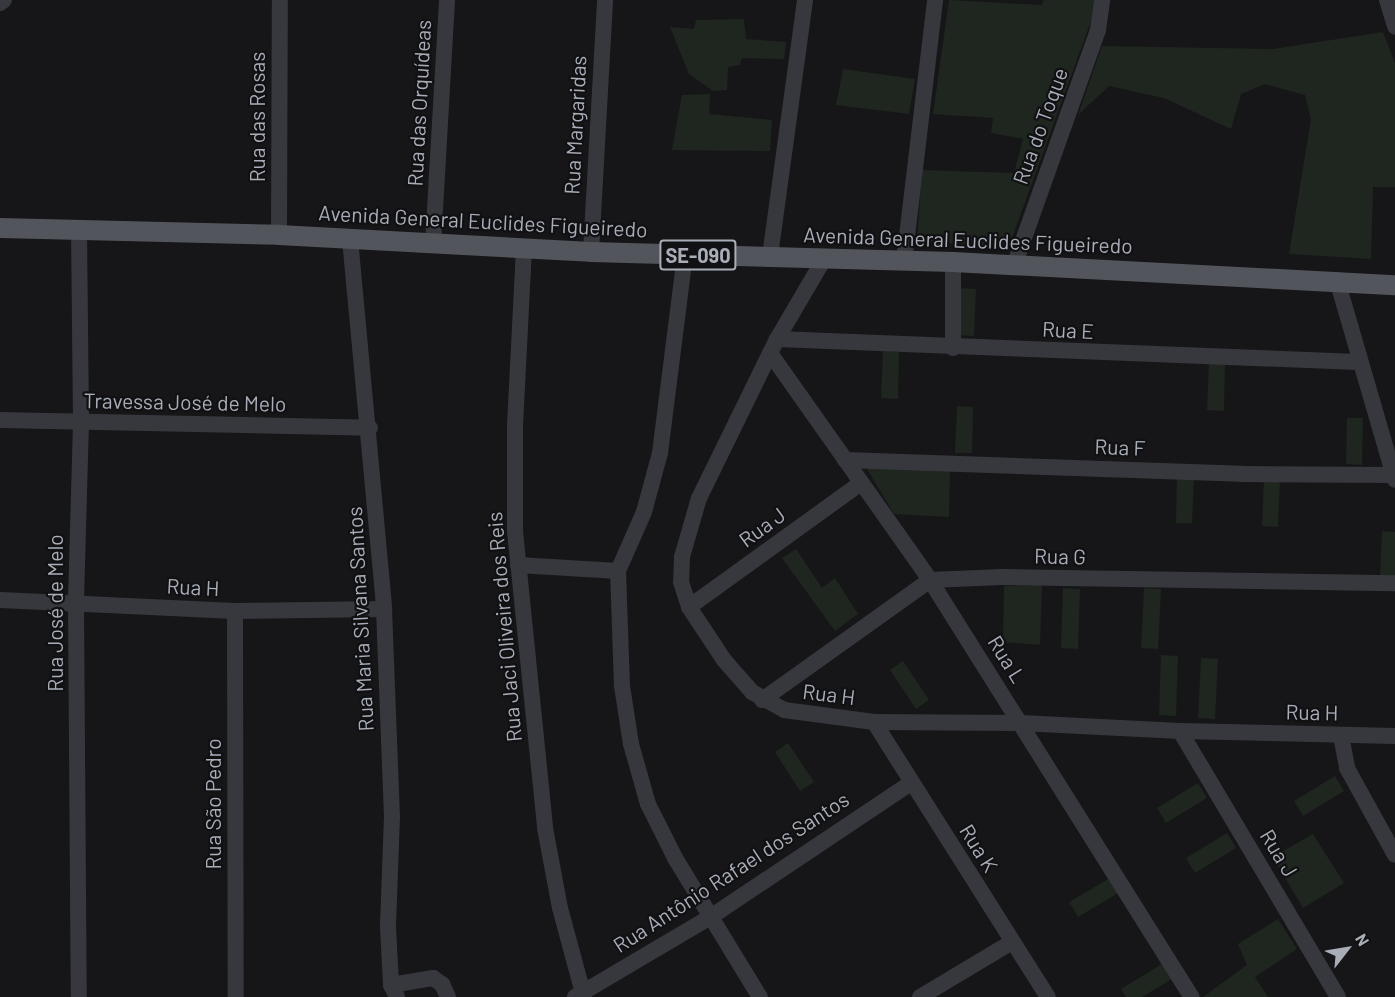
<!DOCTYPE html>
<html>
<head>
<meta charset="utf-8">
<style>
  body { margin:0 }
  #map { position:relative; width:1395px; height:997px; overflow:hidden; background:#161618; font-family:Barlow,sans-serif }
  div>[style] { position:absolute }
  .green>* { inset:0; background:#1e261f }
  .minor>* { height:16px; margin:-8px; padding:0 8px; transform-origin:8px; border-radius:8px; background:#37383d }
  .major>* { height:20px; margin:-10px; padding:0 10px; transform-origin:10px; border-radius:10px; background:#53555c }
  span { translate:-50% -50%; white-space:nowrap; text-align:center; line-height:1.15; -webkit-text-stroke:4.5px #111113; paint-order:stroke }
  .shield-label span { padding:2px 4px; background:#111113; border:2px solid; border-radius:4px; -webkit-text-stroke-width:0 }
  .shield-label { font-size:20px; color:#a8adb8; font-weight:700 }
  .street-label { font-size:21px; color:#a8adb8 }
  .north { position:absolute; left:1317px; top:919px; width:60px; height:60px; -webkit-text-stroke:4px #111113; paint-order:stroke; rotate:59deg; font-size:16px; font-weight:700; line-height:24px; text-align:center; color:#a8adb8 }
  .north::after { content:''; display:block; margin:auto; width:21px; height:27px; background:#a8adb8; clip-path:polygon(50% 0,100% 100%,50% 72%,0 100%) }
</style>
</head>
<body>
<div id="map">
  <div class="green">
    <i style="clip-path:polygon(949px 0,1042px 5px,1043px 0,1094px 0,1094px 13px,1008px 249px,917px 240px,922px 170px,1014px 173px,1023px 139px,991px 133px,993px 118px,933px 114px)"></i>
    <i style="clip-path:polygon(744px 19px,746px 39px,786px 42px,784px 59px,742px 58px,740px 65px,728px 67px,727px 90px,713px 91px,689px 74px,670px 27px,694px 29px,696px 20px)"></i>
    <i style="clip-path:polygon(1383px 32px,1395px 63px,1395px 187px,1373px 187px,1371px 259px,1289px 254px,1311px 119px,1305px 95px,1265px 84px,1241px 94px,1231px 129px,1164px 98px,1109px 86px,1078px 115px,1102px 46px,1273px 49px)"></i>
    <i style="clip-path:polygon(843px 69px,915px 79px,909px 114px,836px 105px)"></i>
    <i style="clip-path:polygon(710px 94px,709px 114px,772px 120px,770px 151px,672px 150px,682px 95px)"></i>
    <i style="clip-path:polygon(959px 288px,976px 289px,974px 336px,958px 335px)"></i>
    <i style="clip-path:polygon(883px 351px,899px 352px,898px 399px,881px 398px)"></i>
    <i style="clip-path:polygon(1209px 363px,1225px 364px,1224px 411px,1207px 410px)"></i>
    <i style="clip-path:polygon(957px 406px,973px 407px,972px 453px,955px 453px)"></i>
    <i style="clip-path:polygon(1347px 418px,1363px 418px,1362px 465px,1346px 464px)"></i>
    <i style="clip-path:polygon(864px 464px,950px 470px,949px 517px,894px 514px)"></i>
    <i style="clip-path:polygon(1177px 476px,1194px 476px,1192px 523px,1176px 523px)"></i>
    <i style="clip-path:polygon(1264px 479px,1280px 480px,1278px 527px,1262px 526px)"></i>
    <i style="clip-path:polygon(1382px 531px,1395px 532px,1395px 579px,1380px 578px)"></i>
    <i style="clip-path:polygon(796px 549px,822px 588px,835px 578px,858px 614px,835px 631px,782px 558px)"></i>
    <i style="clip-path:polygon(1042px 585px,1040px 645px,1003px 642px,1004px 586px)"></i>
    <i style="clip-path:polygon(1063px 588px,1080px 589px,1078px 649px,1061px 648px)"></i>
    <i style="clip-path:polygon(1144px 588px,1161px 589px,1158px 649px,1141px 648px)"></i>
    <i style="clip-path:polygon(1161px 655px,1178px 656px,1176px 716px,1159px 715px)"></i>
    <i style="clip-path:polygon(1201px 658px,1218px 659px,1215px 719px,1198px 718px)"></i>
    <i style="clip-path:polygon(903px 661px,929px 700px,916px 709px,890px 670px)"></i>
    <i style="clip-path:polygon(788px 743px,814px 782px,800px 791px,775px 752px)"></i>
    <i style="clip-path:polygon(1335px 776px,1344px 791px,1303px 816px,1294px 801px)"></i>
    <i style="clip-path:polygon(1198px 783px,1207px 798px,1166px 823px,1157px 808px)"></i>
    <i style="clip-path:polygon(1227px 833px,1236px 848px,1195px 873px,1186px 858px)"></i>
    <i style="clip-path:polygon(1313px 834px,1344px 883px,1303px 908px,1273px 857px)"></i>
    <i style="clip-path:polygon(1110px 878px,1120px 892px,1078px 917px,1069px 902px)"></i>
    <i style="clip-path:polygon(1278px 919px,1297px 949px,1255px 977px,1268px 997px,1203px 997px,1247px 965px,1238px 944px)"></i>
    <i style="clip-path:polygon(1162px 964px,1172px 979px,1142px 997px,1126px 997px,1121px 989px)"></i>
  </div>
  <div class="minor">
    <i style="left:1387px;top:0;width:28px;rotate:73deg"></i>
    <i style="left:0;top:3px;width:5px;rotate:-37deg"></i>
    <i style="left:79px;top:230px;width:192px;rotate:89.4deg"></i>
    <i style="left:81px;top:422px;width:182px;rotate:91.6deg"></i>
    <i style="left:76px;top:604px;width:393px;rotate:89.6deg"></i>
    <i style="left:279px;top:235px;width:235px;rotate:-89.8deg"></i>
    <i style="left:350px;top:239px;width:372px;rotate:84.7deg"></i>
    <i style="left:384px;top:609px;width:207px;rotate:87.8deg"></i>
    <i style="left:392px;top:816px;width:111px;rotate:92.1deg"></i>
    <i style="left:388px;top:927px;width:58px;rotate:87deg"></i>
    <i style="left:391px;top:985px;width:13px;rotate:63deg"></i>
    <i style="left:433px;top:244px;width:244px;rotate:-86.7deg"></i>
    <i style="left:524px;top:248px;width:176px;rotate:92.9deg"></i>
    <i style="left:515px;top:424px;width:107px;rotate:90deg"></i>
    <i style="left:515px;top:531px;width:299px;rotate:84.2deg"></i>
    <i style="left:545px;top:828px;width:81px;rotate:79.4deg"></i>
    <i style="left:560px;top:908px;width:92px;rotate:74.9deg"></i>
    <i style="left:591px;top:252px;width:252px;rotate:-86.8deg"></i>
    <i style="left:685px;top:255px;width:200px;rotate:97.2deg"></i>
    <i style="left:660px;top:453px;width:61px;rotate:105.2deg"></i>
    <i style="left:644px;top:512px;width:64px;rotate:113.8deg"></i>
    <i style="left:618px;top:571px;width:115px;rotate:88deg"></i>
    <i style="left:622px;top:686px;width:59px;rotate:81.2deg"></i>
    <i style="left:631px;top:744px;width:62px;rotate:74.2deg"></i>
    <i style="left:648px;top:804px;width:60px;rotate:63.4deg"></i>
    <i style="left:675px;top:858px;width:163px;rotate:58.6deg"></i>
    <i style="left:770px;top:256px;width:258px;rotate:-82.2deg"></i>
    <i style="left:824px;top:259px;width:93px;rotate:120.4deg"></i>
    <i style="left:777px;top:339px;width:177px;rotate:116.1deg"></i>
    <i style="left:699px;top:498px;width:61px;rotate:106.1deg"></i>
    <i style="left:682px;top:557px;width:25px;rotate:92deg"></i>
    <i style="left:681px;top:582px;width:26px;rotate:72deg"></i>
    <i style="left:689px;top:607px;width:64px;rotate:56.6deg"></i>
    <i style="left:724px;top:660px;width:43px;rotate:48.8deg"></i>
    <i style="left:752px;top:692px;width:37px;rotate:29deg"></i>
    <i style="left:784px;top:710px;width:91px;rotate:7.6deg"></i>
    <i style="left:874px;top:722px;width:147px;rotate:0.4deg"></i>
    <i style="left:1021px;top:723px;width:159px;rotate:2.9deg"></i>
    <i style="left:1180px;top:731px;width:215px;rotate:1.3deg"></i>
    <i style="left:904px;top:261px;width:263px;rotate:-83.2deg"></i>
    <i style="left:1014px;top:266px;width:251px;rotate:-70.4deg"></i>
    <i style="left:1098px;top:30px;width:30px;rotate:-82deg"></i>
    <i style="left:1337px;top:280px;width:208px;rotate:73.8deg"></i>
    <i style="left:777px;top:339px;width:581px;rotate:2.27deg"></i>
    <i style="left:953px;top:348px;width:86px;rotate:-90deg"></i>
    <i style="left:770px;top:353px;width:278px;rotate:54.8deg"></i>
    <i style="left:930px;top:580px;width:492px;rotate:57.9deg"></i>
    <i style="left:0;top:420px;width:370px;rotate:1.2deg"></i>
    <i style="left:845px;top:460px;width:396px;rotate:2deg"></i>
    <i style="left:1241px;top:474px;width:152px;rotate:0.4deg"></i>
    <i style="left:518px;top:565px;width:100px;rotate:3.4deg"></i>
    <i style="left:0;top:600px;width:235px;rotate:2.7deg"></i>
    <i style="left:235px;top:611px;width:149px;rotate:-0.8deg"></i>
    <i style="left:689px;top:607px;width:212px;rotate:-35.8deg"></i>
    <i style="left:235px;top:611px;width:386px;rotate:89.9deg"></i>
    <i style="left:762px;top:700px;width:206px;rotate:-35.5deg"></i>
    <i style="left:930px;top:580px;width:72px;rotate:-2.4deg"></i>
    <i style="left:1002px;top:577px;width:393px;rotate:0.9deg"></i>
    <i style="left:874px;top:722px;width:325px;rotate:57.7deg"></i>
    <i style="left:1180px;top:731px;width:309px;rotate:59.3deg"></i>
    <i style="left:1341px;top:736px;width:33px;rotate:79deg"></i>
    <i style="left:1347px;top:768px;width:99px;rotate:61.1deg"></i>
    <i style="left:391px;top:985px;width:43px;rotate:-9.5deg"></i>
    <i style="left:433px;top:978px;width:11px;rotate:34deg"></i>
    <i style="left:442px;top:984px;width:14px;rotate:65deg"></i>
    <i style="left:575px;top:997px;width:159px;rotate:-30.6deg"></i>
    <i style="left:712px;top:916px;width:239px;rotate:-33.8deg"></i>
    <i style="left:920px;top:997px;width:107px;rotate:-30.9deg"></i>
  </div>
  <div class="major">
    <i style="left:0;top:228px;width:279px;rotate:1.4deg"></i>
    <i style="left:279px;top:235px;width:312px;rotate:3.1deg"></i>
    <i style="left:591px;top:252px;width:362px;rotate:1.6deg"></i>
    <i style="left:953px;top:262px;width:443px;rotate:3deg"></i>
  </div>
  <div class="shield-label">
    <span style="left:698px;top:255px">SE-090</span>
  </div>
  <div class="street-label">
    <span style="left:419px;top:103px;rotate:-87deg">Rua das Orquídeas</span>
    <span style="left:257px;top:117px;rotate:-90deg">Rua das Rosas</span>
    <span style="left:575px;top:125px;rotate:-87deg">Rua Margaridas</span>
    <span style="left:1040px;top:126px;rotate:-70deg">Rua do Toque</span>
    <span style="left:483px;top:221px;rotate:3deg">Avenida General Euclides Figueiredo</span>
    <span style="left:968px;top:240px;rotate:2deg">Avenida General Euclides Figueiredo</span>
    <span style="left:1068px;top:330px;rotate:3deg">Rua E</span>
    <span style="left:185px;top:402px;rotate:1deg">Travessa José de Melo</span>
    <span style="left:1120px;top:447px;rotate:2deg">Rua F</span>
    <span style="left:762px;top:527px;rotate:-36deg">Rua J</span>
    <span style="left:1060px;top:556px;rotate:1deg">Rua G</span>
    <span style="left:193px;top:587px;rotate:3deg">Rua H</span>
    <span style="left:55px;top:613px;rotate:-90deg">Rua José de Melo</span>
    <span style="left:360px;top:619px;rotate:-93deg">Rua Maria Silvana Santos</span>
    <span style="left:504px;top:627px;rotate:-95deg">Rua Jaci Oliveira dos Reis</span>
    <span style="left:1007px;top:659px;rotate:58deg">Rua L</span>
    <span style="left:829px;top:694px;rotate:7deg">Rua H</span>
    <span style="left:1312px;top:712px;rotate:1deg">Rua H</span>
    <span style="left:213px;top:804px;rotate:-90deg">Rua São Pedro</span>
    <span style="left:979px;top:848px;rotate:58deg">Rua K</span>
    <span style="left:1279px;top:853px;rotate:59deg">Rua J</span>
    <span style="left:731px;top:872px;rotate:-33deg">Rua Antônio Rafael dos Santos</span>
  </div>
  <div class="north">N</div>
</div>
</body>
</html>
